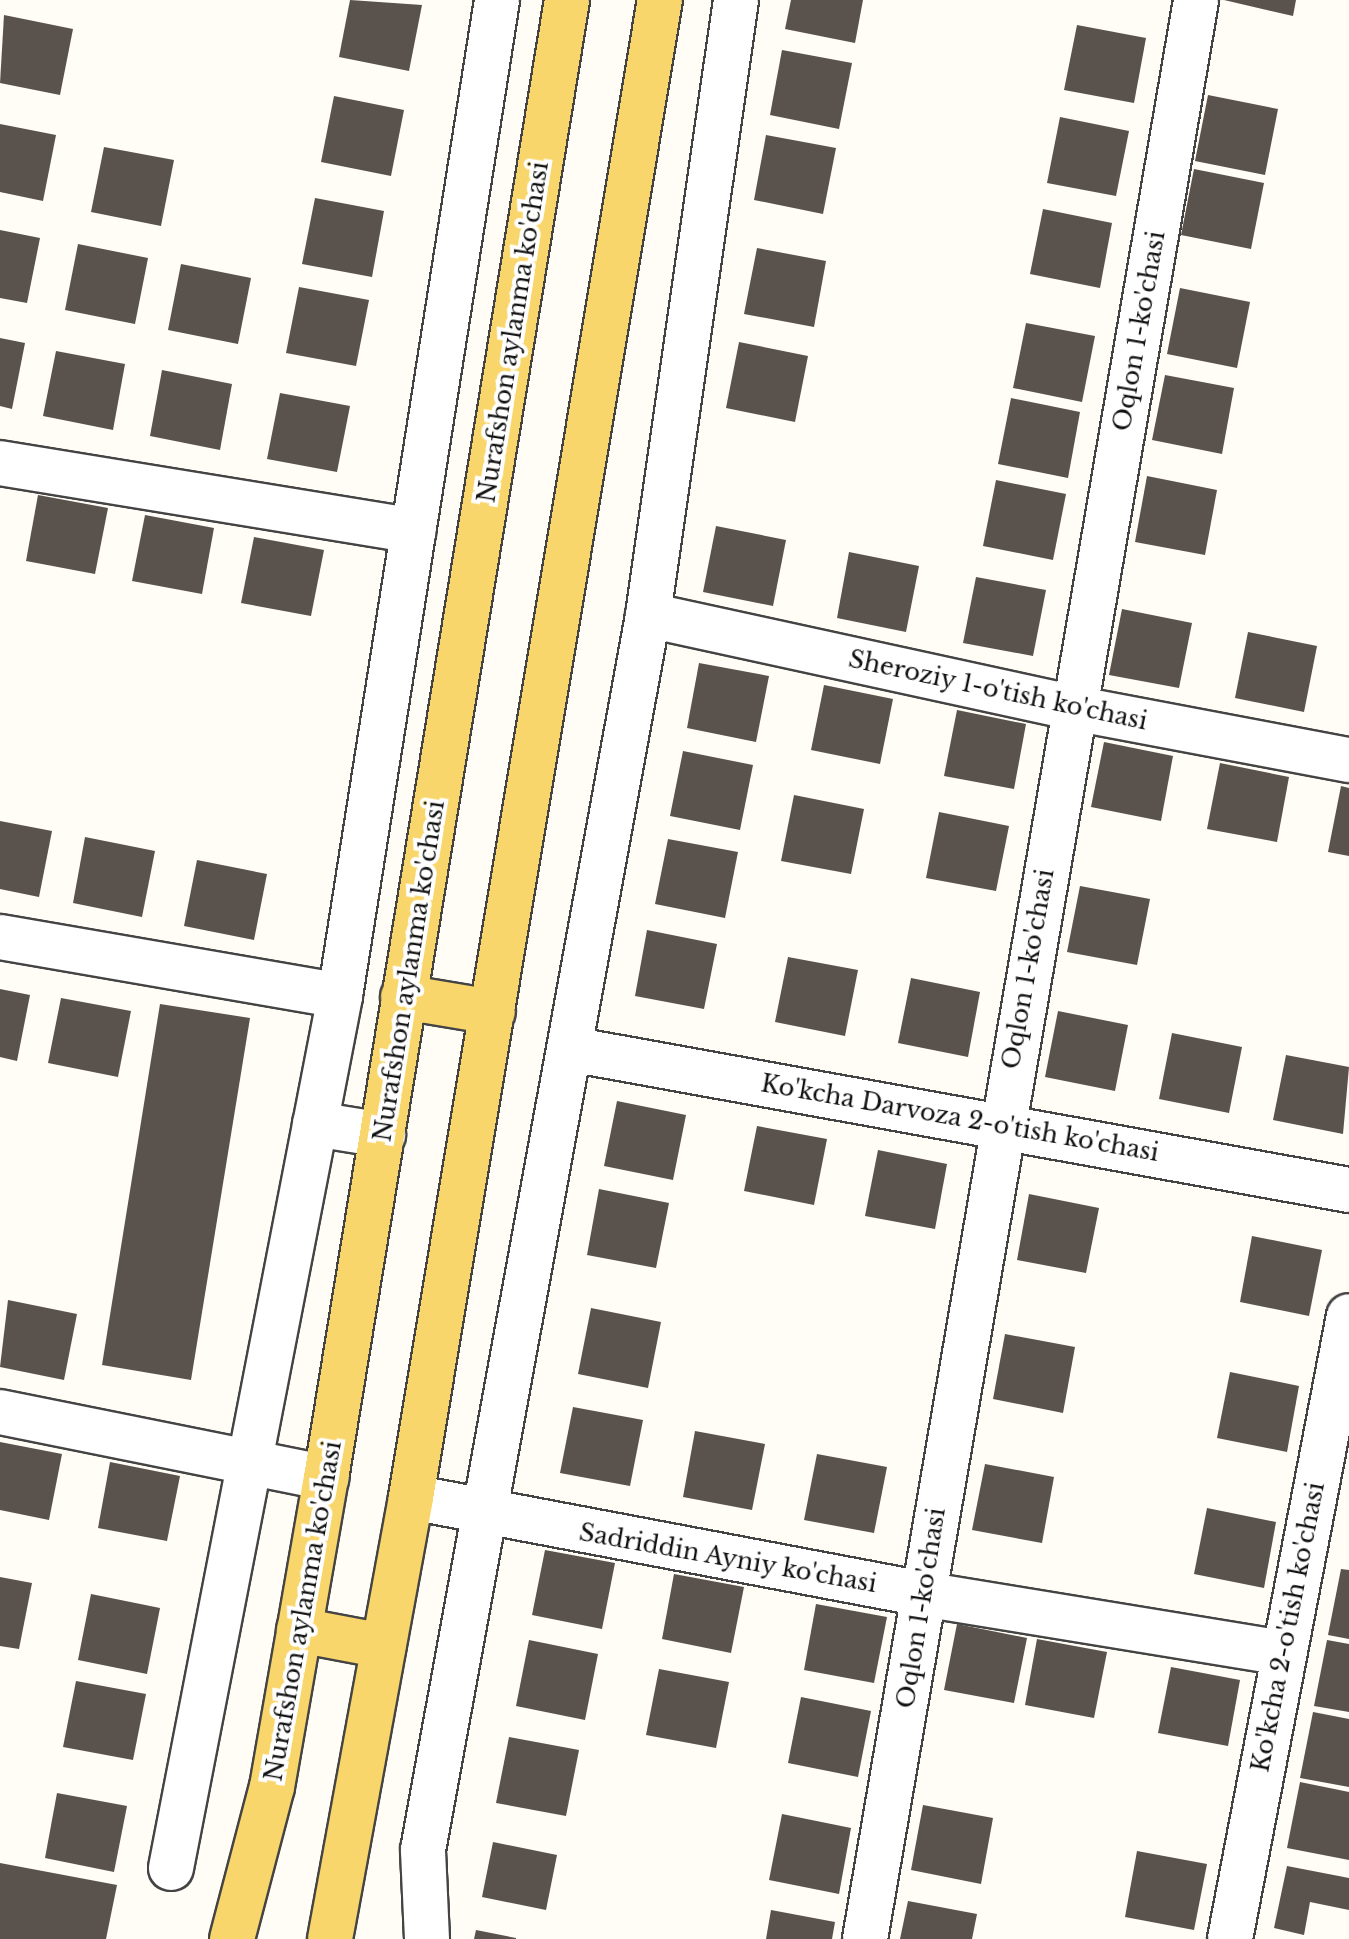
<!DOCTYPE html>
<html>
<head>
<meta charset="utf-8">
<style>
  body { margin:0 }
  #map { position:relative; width:1349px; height:1939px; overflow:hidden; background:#fffdf5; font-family:"Libre Baskerville",serif }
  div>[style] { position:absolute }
  .building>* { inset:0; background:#5a524d }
  .roads { filter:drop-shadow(2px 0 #444) drop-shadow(-2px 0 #444) drop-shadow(0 2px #444) drop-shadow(0 -2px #444) }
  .minor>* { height:44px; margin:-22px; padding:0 22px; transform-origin:22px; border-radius:22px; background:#fff }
  .major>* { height:44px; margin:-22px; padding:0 22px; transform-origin:22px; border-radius:22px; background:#f9d66b }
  span { translate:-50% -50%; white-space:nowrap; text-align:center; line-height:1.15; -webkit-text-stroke:8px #fff; paint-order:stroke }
  .street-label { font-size:24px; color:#111 }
</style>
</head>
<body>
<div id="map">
  <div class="building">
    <i style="clip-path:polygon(350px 0,422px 5px,409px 71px,339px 57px)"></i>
    <i style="clip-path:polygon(791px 0,863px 0,855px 43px,785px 29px)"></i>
    <i style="clip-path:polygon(1224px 0,1296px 0,1293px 16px)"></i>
    <i style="clip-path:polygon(4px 15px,73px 29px,60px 95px,0 83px)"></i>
    <i style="clip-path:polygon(1077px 25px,1146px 38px,1134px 103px,1064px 90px)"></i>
    <i style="clip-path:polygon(782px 50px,852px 63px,839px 129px,770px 115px)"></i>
    <i style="clip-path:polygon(1208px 95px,1278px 109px,1265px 175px,1195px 161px)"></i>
    <i style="clip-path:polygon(334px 96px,404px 110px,391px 176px,321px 162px)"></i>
    <i style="clip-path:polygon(1060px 117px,1129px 131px,1116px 196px,1047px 183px)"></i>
    <i style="clip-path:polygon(0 124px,56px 135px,43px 201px,0 192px)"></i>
    <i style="clip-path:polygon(766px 135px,836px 148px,823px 214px,754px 200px)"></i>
    <i style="clip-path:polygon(104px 147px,174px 160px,161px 226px,91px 212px)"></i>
    <i style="clip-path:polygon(1194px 169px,1264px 183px,1251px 249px,1181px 235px)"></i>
    <i style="clip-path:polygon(315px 198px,384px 211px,372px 277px,302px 264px)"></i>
    <i style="clip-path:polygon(1043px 209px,1112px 223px,1100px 288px,1030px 274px)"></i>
    <i style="clip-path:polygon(0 230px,40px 238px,27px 303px,0 298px)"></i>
    <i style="clip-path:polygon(78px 244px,148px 258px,135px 324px,65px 310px)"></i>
    <i style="clip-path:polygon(757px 248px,826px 261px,814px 327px,744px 314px)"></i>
    <i style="clip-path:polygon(181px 264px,251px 278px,238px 344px,168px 330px)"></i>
    <i style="clip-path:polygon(299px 287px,369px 300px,356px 366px,286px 353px)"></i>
    <i style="clip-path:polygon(1180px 288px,1250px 302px,1237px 368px,1167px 354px)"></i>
    <i style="clip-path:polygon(1026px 323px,1095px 336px,1082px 402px,1013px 388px)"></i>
    <i style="clip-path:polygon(0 338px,25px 343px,12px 409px,0 406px)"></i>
    <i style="clip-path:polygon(739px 342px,808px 356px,795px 422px,726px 408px)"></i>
    <i style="clip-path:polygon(56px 351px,125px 364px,113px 430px,43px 416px)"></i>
    <i style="clip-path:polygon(162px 370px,232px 384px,220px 450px,150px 436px)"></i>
    <i style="clip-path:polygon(1165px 375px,1234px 388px,1222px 454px,1152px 440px)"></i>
    <i style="clip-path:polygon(280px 393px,350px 406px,337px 472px,267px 459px)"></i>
    <i style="clip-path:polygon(1011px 398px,1080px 412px,1068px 478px,998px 464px)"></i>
    <i style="clip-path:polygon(1147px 476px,1217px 490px,1205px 555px,1135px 542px)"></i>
    <i style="clip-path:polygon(996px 480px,1066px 494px,1053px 560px,983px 546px)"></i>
    <i style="clip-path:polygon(38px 495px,108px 508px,95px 574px,26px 561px)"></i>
    <i style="clip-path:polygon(145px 515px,214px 528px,202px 594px,132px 581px)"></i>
    <i style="clip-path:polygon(716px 526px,786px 540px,773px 606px,703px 592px)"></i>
    <i style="clip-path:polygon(254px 537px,324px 550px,311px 616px,241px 603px)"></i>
    <i style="clip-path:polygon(849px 552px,919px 566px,906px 632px,837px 618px)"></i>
    <i style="clip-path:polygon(976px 577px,1046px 590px,1033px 656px,963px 643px)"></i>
    <i style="clip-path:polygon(1122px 609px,1192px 623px,1179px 688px,1109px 675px)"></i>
    <i style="clip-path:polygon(1248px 632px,1317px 646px,1304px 712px,1235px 698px)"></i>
    <i style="clip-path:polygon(699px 663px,769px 676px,756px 742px,687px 728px)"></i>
    <i style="clip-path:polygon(824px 685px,893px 699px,880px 764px,811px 750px)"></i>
    <i style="clip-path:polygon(957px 710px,1026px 724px,1014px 789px,944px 776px)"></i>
    <i style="clip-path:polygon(1104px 742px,1173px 756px,1161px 821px,1091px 807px)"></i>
    <i style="clip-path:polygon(683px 751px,753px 765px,740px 830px,670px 816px)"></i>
    <i style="clip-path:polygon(1220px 763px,1289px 777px,1277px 842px,1207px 829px)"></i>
    <i style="clip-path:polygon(1341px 786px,1349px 788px,1349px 856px,1328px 852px)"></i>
    <i style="clip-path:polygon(794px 795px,864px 809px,851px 874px,781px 861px)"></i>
    <i style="clip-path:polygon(939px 812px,1009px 826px,996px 891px,926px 878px)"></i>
    <i style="clip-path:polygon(0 821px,52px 831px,39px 897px,0 889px)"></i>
    <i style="clip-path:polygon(85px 837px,155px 851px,142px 917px,73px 903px)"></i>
    <i style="clip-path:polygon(668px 839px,738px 852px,725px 918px,655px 904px)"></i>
    <i style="clip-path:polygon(197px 860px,267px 874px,254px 940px,184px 926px)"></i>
    <i style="clip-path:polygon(1080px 886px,1150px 899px,1137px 965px,1067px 952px)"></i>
    <i style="clip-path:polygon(647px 930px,717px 944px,704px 1009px,635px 996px)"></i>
    <i style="clip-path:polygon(788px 957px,858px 970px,845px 1036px,775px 1022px)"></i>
    <i style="clip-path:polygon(911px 978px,980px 992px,968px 1057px,898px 1043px)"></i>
    <i style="clip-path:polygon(0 989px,30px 995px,17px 1061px,0 1057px)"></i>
    <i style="clip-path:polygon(61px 998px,131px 1011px,118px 1077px,48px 1063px)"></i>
    <i style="clip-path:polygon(160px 1004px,250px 1018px,191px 1380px,102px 1365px)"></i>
    <i style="clip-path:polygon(1058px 1011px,1128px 1025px,1115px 1091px,1045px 1077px)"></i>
    <i style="clip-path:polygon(1172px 1033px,1242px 1047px,1229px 1113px,1159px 1099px)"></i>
    <i style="clip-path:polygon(1286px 1055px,1349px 1067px,1343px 1134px,1273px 1120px)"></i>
    <i style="clip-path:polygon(617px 1101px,686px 1115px,673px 1180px,604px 1166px)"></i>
    <i style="clip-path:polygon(757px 1126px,827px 1139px,814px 1205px,744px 1191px)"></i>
    <i style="clip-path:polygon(878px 1150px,947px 1164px,935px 1229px,865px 1216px)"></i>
    <i style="clip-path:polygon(599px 1189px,669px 1203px,656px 1268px,587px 1255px)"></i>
    <i style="clip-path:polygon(1029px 1194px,1099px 1208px,1086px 1273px,1017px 1260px)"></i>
    <i style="clip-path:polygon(1252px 1236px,1322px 1250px,1309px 1316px,1240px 1302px)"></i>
    <i style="clip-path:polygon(8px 1300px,77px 1314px,64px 1380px,0 1367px)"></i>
    <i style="clip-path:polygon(591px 1308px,661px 1322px,648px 1388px,578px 1374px)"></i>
    <i style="clip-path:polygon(1005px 1334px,1075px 1347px,1063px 1413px,993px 1399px)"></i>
    <i style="clip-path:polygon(1230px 1372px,1299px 1386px,1287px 1452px,1217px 1438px)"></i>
    <i style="clip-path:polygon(573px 1407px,643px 1420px,630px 1486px,560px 1473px)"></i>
    <i style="clip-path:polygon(695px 1431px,765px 1444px,752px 1510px,683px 1497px)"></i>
    <i style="clip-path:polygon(0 1442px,62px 1454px,49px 1520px,0 1510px)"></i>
    <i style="clip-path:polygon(817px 1454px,887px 1467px,874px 1533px,804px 1520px)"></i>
    <i style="clip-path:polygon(110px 1462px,180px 1476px,167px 1541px,98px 1528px)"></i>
    <i style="clip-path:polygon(985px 1464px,1054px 1477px,1042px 1543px,972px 1530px)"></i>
    <i style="clip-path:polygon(1207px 1508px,1276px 1522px,1264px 1588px,1194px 1574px)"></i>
    <i style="clip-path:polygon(545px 1550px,615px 1563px,602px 1629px,532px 1615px)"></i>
    <i style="clip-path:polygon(1341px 1569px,1349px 1570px,1349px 1639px,1328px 1635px)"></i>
    <i style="clip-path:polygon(674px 1574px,744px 1587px,731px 1653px,662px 1639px)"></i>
    <i style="clip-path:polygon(0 1577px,32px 1583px,19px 1649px,0 1646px)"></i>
    <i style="clip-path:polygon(91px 1594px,160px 1608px,147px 1674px,78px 1660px)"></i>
    <i style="clip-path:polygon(816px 1604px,887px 1617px,874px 1683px,804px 1670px)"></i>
    <i style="clip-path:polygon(957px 1624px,1027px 1638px,1014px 1703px,944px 1690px)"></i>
    <i style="clip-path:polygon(1037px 1639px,1107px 1652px,1094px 1718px,1025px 1705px)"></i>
    <i style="clip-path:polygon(529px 1640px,598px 1654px,585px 1720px,516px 1706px)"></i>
    <i style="clip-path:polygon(1327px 1640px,1349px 1644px,1349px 1712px,1314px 1706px)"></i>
    <i style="clip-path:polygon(1171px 1667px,1240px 1680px,1228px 1746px,1158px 1733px)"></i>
    <i style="clip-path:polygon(659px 1669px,729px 1682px,716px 1748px,646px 1735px)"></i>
    <i style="clip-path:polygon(76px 1681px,146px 1694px,133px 1760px,63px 1747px)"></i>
    <i style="clip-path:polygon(801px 1697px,871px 1711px,858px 1777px,788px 1763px)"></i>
    <i style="clip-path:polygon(1313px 1712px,1349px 1719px,1349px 1787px,1300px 1778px)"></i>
    <i style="clip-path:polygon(509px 1737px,579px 1750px,566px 1816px,496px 1803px)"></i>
    <i style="clip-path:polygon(1300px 1782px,1349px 1792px,1349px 1860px,1287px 1848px)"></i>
    <i style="clip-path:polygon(57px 1793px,127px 1806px,114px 1872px,45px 1858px)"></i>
    <i style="clip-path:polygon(923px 1805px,993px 1818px,981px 1884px,911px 1870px)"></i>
    <i style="clip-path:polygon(782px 1814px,851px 1828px,839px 1894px,769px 1880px)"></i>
    <i style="clip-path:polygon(493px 1842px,557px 1855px,546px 1910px,482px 1897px)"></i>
    <i style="clip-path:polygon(1137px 1851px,1207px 1864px,1194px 1930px,1125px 1917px)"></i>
    <i style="clip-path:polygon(0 1863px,117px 1885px,106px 1939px,0 1939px)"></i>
    <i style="clip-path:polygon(1287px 1866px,1349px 1878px,1349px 1910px,1310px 1902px,1304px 1935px,1274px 1928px)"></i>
    <i style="clip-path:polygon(908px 1901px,977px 1914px,972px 1939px,900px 1939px)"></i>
    <i style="clip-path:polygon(771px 1910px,835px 1922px,832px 1939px,766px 1939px)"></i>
    <i style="clip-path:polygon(476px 1930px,516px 1938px,516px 1939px,474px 1939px)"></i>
  </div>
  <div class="roads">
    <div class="minor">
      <i style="left:0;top:463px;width:419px;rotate:9.3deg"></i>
      <i style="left:648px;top:615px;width:435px;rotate:12.3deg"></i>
      <i style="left:1073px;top:708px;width:281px;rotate:10.7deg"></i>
      <i style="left:0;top:937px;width:345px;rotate:9.8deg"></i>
      <i style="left:570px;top:1049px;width:792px;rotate:10.26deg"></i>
      <i style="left:315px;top:1124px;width:69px;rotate:9.2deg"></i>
      <i style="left:0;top:1412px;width:333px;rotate:11.4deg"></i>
      <i style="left:411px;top:1497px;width:521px;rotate:10.73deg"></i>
      <i style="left:923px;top:1594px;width:364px;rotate:9.3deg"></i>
      <i style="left:171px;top:1868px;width:888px;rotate:-79.03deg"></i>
      <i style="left:340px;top:996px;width:1008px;rotate:-81.04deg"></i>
      <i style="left:427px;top:1939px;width:89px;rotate:-92.6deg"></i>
      <i style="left:423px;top:1850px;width:1255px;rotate:-79.67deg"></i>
      <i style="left:648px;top:615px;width:621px;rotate:-81.86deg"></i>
      <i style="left:865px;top:1939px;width:1967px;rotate:-80.31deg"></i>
      <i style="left:1230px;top:1939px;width:634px;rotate:-79.19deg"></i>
    </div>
    <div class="major">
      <i style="left:403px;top:997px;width:91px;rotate:9.5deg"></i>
      <i style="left:299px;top:1630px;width:86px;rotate:10.7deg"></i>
      <i style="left:232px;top:1939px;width:157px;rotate:-75.3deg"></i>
      <i style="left:272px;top:1787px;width:314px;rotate:-80.1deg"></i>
      <i style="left:326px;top:1478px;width:1498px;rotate:-80.74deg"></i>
      <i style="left:330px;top:1939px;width:449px;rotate:-79.6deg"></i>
      <i style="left:411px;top:1497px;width:1518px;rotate:-80.56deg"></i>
    </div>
  </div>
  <div class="street-label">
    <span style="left:1139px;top:331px;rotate:-80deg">Oqlon 1-ko'chasi</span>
    <span style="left:513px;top:332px;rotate:-81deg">Nurafshon aylanma ko'chasi</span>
    <span style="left:998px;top:690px;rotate:12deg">Sheroziy 1-o'tish ko'chasi</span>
    <span style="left:1028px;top:969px;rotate:-80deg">Oqlon 1-ko'chasi</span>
    <span style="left:409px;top:971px;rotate:-81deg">Nurafshon aylanma ko'chasi</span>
    <span style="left:960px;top:1118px;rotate:10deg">Ko'kcha Darvoza 2-o'tish ko'chasi</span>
    <span style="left:728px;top:1558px;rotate:10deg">Sadriddin Ayniy ko'chasi</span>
    <span style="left:921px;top:1608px;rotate:-81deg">Oqlon 1-ko'chasi</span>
    <span style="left:303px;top:1611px;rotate:-80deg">Nurafshon aylanma ko'chasi</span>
    <span style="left:1288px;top:1627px;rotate:-79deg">Ko'kcha 2-o'tish ko'chasi</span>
  </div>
</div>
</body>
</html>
